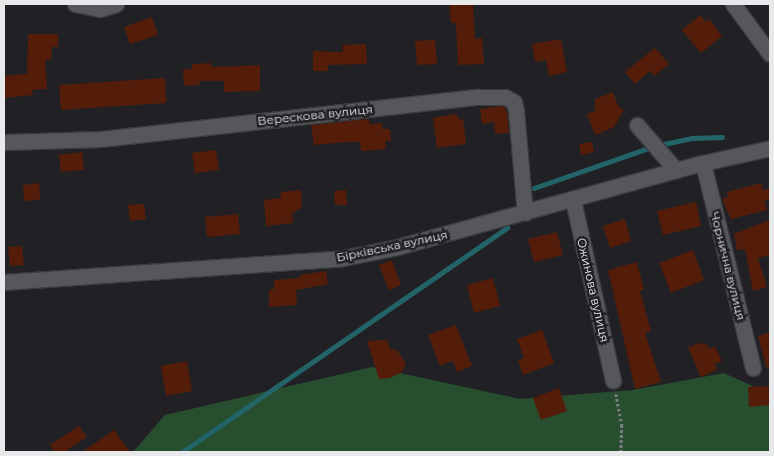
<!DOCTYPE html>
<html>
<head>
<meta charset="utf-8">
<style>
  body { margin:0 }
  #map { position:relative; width:774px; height:456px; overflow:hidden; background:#212125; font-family:Montserrat,sans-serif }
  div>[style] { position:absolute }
  .green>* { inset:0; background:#274e2e }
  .stream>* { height:4.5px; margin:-2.25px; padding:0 2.25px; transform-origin:2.25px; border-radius:2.25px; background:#226467 }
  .building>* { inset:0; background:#541d0a }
  .path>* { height:2.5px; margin-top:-1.25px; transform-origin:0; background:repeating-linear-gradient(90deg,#7e7e81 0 2.5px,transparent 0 5px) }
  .roads { filter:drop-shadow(1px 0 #3b3c3f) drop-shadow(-1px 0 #3b3c3f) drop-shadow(0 1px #3b3c3f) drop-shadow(0 -1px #3b3c3f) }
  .street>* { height:15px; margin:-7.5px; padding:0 7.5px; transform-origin:7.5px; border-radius:7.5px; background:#56575b }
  span { translate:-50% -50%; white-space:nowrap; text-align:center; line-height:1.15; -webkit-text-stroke:5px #212125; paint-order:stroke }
  .street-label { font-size:12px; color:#e8e9eb }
  .frame { position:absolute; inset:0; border:5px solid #e8e9eb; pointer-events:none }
</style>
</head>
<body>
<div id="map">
  <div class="green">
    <i style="clip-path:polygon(372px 367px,520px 399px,633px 390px,724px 373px,770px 394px,770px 452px,133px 452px,165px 415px)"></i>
  </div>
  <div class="stream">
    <i style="left:659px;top:145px;width:34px;rotate:-12deg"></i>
    <i style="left:692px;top:138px;width:30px;rotate:-2deg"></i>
    <i style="left:534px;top:188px;width:125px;rotate:-19.2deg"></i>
    <i style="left:182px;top:452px;width:395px;rotate:-34.6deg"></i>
  </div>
  <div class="building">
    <i style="clip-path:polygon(449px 4px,473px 4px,475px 39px,482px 38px,484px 64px,458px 65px,456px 23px,451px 23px)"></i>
    <i style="clip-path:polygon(700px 15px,706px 22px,709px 19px,722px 36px,701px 53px,682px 30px)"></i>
    <i style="clip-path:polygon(152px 17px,158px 35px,130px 44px,124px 27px)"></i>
    <i style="clip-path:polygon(28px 34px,58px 34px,58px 47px,52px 47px,51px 60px,45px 60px,47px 89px,32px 90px,33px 95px,4px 98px,4px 76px,27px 74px)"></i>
    <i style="clip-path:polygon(561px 39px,567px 72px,549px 76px,546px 60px,535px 62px,532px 44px)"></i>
    <i style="clip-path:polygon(435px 40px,437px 64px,417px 65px,415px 41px)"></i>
    <i style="clip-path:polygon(366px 44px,367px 64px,328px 65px,328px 71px,313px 71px,313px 51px,343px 52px,343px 45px)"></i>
    <i style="clip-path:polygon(655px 48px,669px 64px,654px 76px,650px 71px,635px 84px,625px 72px)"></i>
    <i style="clip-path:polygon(211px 63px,212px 67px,260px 65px,260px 91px,224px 92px,224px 81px,199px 81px,200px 85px,184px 86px,183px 69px,192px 69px,192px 64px)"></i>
    <i style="clip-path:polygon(165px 78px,166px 103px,61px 110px,59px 85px)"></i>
    <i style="clip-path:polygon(613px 92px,618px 106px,624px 110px,614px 127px,595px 135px,587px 114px,595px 111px,595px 99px)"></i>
    <i style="clip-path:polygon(503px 106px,507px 112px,509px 133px,495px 134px,494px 122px,482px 124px,480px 109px)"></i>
    <i style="clip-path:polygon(457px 114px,458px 119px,463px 119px,466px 144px,437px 148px,433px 118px)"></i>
    <i style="clip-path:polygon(369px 119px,369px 124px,382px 123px,382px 129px,390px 129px,391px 141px,385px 141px,386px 149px,361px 151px,360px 142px,347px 142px,314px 145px,311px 125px)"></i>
    <i style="clip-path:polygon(592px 142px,594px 152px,581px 155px,579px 144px)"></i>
    <i style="clip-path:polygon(216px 150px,219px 170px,195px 173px,192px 153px)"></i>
    <i style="clip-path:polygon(82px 152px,84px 170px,61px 172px,59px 155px)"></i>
    <i style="clip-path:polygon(39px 183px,40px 200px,24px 201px,23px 185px)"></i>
    <i style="clip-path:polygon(761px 183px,763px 190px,770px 188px,770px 199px,764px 201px,767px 210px,731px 219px,722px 199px,728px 197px,727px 192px)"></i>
    <i style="clip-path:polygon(301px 190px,302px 207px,292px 214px,293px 223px,266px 226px,264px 200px,281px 198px,281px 192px)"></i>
    <i style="clip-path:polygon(346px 190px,347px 205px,335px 205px,334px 191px)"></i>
    <i style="clip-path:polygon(696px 202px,701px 226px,663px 235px,657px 211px)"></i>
    <i style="clip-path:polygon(144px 204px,146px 219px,130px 221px,128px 205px)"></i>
    <i style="clip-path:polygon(238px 214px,240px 234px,207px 237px,205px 217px)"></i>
    <i style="clip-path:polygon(625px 219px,631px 241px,610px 248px,603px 226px)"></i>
    <i style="clip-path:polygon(770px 220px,770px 255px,758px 258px,767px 287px,753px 291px,745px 249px,737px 250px,734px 234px)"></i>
    <i style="clip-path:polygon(557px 232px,563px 255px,534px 262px,528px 239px)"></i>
    <i style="clip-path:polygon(22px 246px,24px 265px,10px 266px,8px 247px)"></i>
    <i style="clip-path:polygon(693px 250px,704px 280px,671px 293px,659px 263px)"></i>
    <i style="clip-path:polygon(392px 260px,401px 285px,389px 290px,379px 265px)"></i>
    <i style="clip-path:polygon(637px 262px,644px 290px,640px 291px,651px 331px,645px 333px,661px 382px,635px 389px,608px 270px)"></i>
    <i style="clip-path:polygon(326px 271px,328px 284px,296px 290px,297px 305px,269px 307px,269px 290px,274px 289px,274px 280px,301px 278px,300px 275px)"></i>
    <i style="clip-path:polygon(493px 278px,500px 306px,474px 313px,467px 285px)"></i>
    <i style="clip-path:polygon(456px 325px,472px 366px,457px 372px,453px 361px,440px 366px,428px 335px)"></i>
    <i style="clip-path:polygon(542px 330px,554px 363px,523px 375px,518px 360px,524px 358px,517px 339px)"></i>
    <i style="clip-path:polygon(770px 332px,770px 368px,767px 369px,758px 336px)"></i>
    <i style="clip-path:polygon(387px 340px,390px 349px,397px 350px,406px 364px,402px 372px,390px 378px,379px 379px,367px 341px)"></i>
    <i style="clip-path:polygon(700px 342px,701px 345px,706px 343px,709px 349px,715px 346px,722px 361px,715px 364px,717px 370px,701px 377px,688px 348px)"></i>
    <i style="clip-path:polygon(187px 361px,192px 391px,166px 396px,161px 366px)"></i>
    <i style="clip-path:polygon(770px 386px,770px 405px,749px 407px,748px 387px)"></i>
    <i style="clip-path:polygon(559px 388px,567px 411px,541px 420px,533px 398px)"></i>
    <i style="clip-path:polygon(79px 426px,87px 437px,64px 452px,55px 452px,50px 445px)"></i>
    <i style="clip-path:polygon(114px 430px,130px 452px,82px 452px)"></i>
  </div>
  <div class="path">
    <i style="left:616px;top:394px;width:32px;rotate:79deg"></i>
    <i style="left:622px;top:425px;width:27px;rotate:92deg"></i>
  </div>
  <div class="roads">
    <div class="street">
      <i style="left:75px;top:4px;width:25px;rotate:11deg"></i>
      <i style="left:100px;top:9px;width:17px;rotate:-17deg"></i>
      <i style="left:733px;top:4px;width:62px;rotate:53.5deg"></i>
      <i style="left:637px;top:125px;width:60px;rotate:49.1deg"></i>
      <i style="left:4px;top:142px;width:97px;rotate:-1.8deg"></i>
      <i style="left:101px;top:139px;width:379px;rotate:-6.4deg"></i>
      <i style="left:478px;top:97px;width:27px"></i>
      <i style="left:505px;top:97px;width:10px;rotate:29deg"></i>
      <i style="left:514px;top:102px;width:9px;rotate:77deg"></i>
      <i style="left:516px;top:111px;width:102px;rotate:85deg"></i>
      <i style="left:703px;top:163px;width:211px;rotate:76.3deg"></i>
      <i style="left:573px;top:200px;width:185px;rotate:77.5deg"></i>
      <i style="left:4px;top:282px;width:340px;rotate:-4deg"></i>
      <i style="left:343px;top:258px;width:55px;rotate:-11.5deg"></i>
      <i style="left:397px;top:247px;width:317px;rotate:-15.4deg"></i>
      <i style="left:703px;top:163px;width:69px;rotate:-12.6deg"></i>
    </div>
  </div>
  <div class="street-label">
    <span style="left:315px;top:115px;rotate:-6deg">Верескова вулиця</span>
    <span style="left:392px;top:246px;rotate:-12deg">Бірківська вулиця</span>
    <span style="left:728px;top:266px;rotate:76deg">Чорнична вулиця</span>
    <span style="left:593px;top:290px;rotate:77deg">Ожинова вулиця</span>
  </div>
  <div class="frame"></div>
</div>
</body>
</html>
